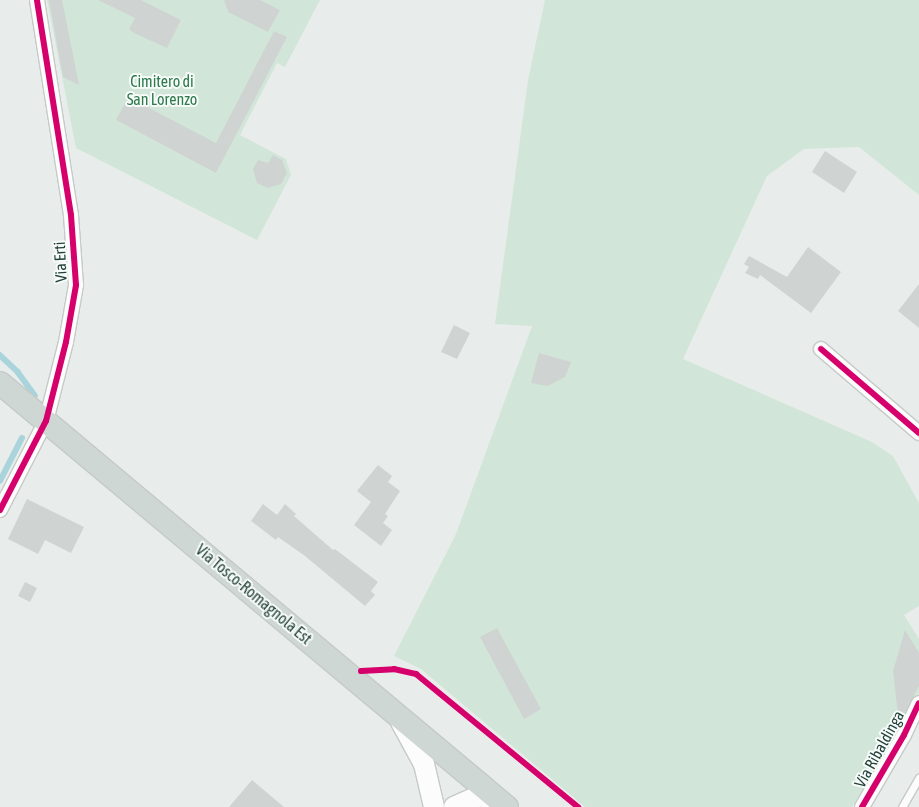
<!DOCTYPE html>
<html>
<head>
<meta charset="utf-8">
<style>
  body { margin:0 }
  #map { position:relative; width:919px; height:807px; overflow:hidden; background:#e8edeb; font-family:"Asap Condensed",sans-serif }
  div>[style] { position:absolute }
  .green>* { inset:0; background:#d1e6d8 }
  .stream>* { height:5.5px; margin:-2.75px; padding:0 2.75px; transform-origin:2.75px; border-radius:2.75px; background:#a9d4db }
  .building>* { inset:0; background:#cfd4d2 }
  .roads { filter:drop-shadow(1px 0 #c5cac8) drop-shadow(-1px 0 #c5cac8) drop-shadow(0 1px #c5cac8) drop-shadow(0 -1px #c5cac8) }
  .service>* { height:7px; margin:-3.5px; padding:0 3.5px; transform-origin:3.5px; border-radius:3.5px; background:#fcfcfc }
  .minor>* { height:14px; margin:-7px; padding:0 7px; transform-origin:7px; border-radius:7px; background:#fcfcfc }
  .secondary>* { height:20px; margin:-10px; padding:0 10px; transform-origin:10px; border-radius:10px; background:#fcfcfc }
  .primary>* { height:22px; margin:-11px; padding:0 11px; transform-origin:11px; border-radius:11px; background:#cfd7d5 }
  .cycleway>* { height:6px; margin:-3px; padding:0 3px; transform-origin:3px; border-radius:3px; background:#d6006c }
  span { translate:-50% -50%; white-space:nowrap; text-align:center; line-height:1.15; -webkit-text-stroke:4px #f7fbf9; paint-order:stroke }
  .park-label { font-size:16px; color:#2d7a4b }
  .street-label { font-size:16px; color:#24423a }
</style>
</head>
<body>
<div id="map">
  <div class="green">
    <i style="clip-path:polygon(47px 0,320px 0,285px 67px,277px 63px,240px 135px,286px 159px,291px 175px,257px 240px,76px 148px)"></i>
    <i style="clip-path:polygon(545px 0,919px 0,919px 195px,859px 147px,804px 149px,767px 176px,683px 359px,872px 442px,893px 456px,919px 503px,919px 606px,904px 615px,919px 639px,919px 693px,852px 807px,585px 807px,421px 669px,394px 656px,456px 534px,532px 326px,495px 324px,528px 80px)"></i>
  </div>
  <div class="stream">
    <i style="left:0;top:355px;width:25px;rotate:43deg"></i>
    <i style="left:18px;top:372px;width:29px;rotate:54deg"></i>
    <i style="left:0;top:481px;width:48px;rotate:-62.9deg"></i>
  </div>
  <div class="building">
    <i style="clip-path:polygon(49px 0,62px 0,79px 85px,63px 77px)"></i>
    <i style="clip-path:polygon(98px 0,141px 0,181px 20px,167px 48px,134px 33px,129px 29px,135px 18px)"></i>
    <i style="clip-path:polygon(224px 0,260px 0,280px 10px,268px 32px,228px 12px)"></i>
    <i style="clip-path:polygon(274px 31px,287px 37px,216px 173px,116px 120px,128px 97px,216px 143px)"></i>
    <i style="clip-path:polygon(825px 151px,857px 172px,844px 193px,812px 172px)"></i>
    <i style="clip-path:polygon(273px 155px,282px 160px,287px 173px,281px 184px,268px 188px,257px 183px,253px 169px,258px 160px,268px 163px)"></i>
    <i style="clip-path:polygon(808px 247px,841px 272px,811px 313px,760px 275px,758px 279px,745px 273px,749px 267px,744px 264px,749px 256px,787px 277px)"></i>
    <i style="clip-path:polygon(919px 284px,919px 328px,898px 311px)"></i>
    <i style="clip-path:polygon(454px 325px,470px 333px,457px 359px,441px 352px)"></i>
    <i style="clip-path:polygon(539px 353px,571px 362px,565px 377px,548px 386px,531px 383px)"></i>
    <i style="clip-path:polygon(378px 465px,392px 476px,388px 482px,400px 491px,385px 514px,388px 516px,383px 523px,392px 530px,381px 546px,354px 525px,371px 502px,357px 491px)"></i>
    <i style="clip-path:polygon(27px 499px,84px 527px,71px 553px,45px 540px,38px 554px,8px 539px)"></i>
    <i style="clip-path:polygon(263px 504px,277px 515px,285px 504px,296px 514px,294px 516px,333px 550px,335px 549px,378px 582px,371px 591px,375px 595px,365px 606px,305px 556px,278px 537px,276px 540px,251px 521px)"></i>
    <i style="clip-path:polygon(25px 582px,37px 588px,30px 602px,18px 596px)"></i>
    <i style="clip-path:polygon(497px 628px,541px 709px,524px 719px,480px 637px)"></i>
    <i style="clip-path:polygon(905px 630px,919px 653px,919px 686px,899px 724px,893px 671px)"></i>
    <i style="clip-path:polygon(252px 780px,284px 807px,229px 807px)"></i>
  </div>
  <div class="roads">
    <div class="service">
      <i style="left:902px;top:807px;width:34px;rotate:-60deg"></i>
    </div>
    <div class="minor">
      <i style="left:821px;top:349px;width:129px;rotate:40.6deg"></i>
      <i style="left:0;top:510px;width:100px;rotate:-62.7deg"></i>
      <i style="left:46px;top:421px;width:81px;rotate:-75.8deg"></i>
      <i style="left:66px;top:342px;width:58px;rotate:-80deg"></i>
      <i style="left:76px;top:285px;width:70px;rotate:-94.1deg"></i>
      <i style="left:71px;top:215px;width:218px;rotate:-99deg"></i>
      <i style="left:862px;top:807px;width:83px;rotate:-59.7deg"></i>
      <i style="left:904px;top:735px;width:35px;rotate:-65deg"></i>
    </div>
    <div class="secondary">
      <i style="left:401px;top:722px;width:48px;rotate:61.3deg"></i>
      <i style="left:424px;top:764px;width:44px;rotate:76.9deg"></i>
      <i style="left:454px;top:807px;width:24px;rotate:-24deg"></i>
      <i style="left:476px;top:797px;width:17px;rotate:-3deg"></i>
      <i style="left:493px;top:796px;width:11px;rotate:95deg"></i>
    </div>
    <div class="primary">
      <i style="left:0;top:383px;width:661px;rotate:39.91deg"></i>
    </div>
  </div>
  <div class="cycleway">
    <i style="left:821px;top:349px;width:129px;rotate:40.6deg"></i>
    <i style="left:0;top:510px;width:100px;rotate:-62.7deg"></i>
    <i style="left:46px;top:421px;width:81px;rotate:-75.8deg"></i>
    <i style="left:66px;top:342px;width:58px;rotate:-80deg"></i>
    <i style="left:76px;top:285px;width:70px;rotate:-94.1deg"></i>
    <i style="left:71px;top:215px;width:218px;rotate:-99deg"></i>
    <i style="left:361px;top:671px;width:33px;rotate:-3deg"></i>
    <i style="left:394px;top:669px;width:23px;rotate:13deg"></i>
    <i style="left:416px;top:674px;width:210px;rotate:39.4deg"></i>
    <i style="left:862px;top:807px;width:83px;rotate:-59.7deg"></i>
    <i style="left:904px;top:735px;width:35px;rotate:-65deg"></i>
  </div>
  <div class="park-label">
    <span style="left:162px;top:90px">Cimitero di<br>San Lorenzo</span>
  </div>
  <div class="street-label">
    <span style="left:60px;top:262px;rotate:-93deg">Via Erti</span>
    <span style="left:254px;top:594px;rotate:40deg">Via Tosco-Romagnola Est</span>
    <span style="left:879px;top:749px;rotate:-61deg">Via Ribaldinga</span>
  </div>
</div>
</body>
</html>
